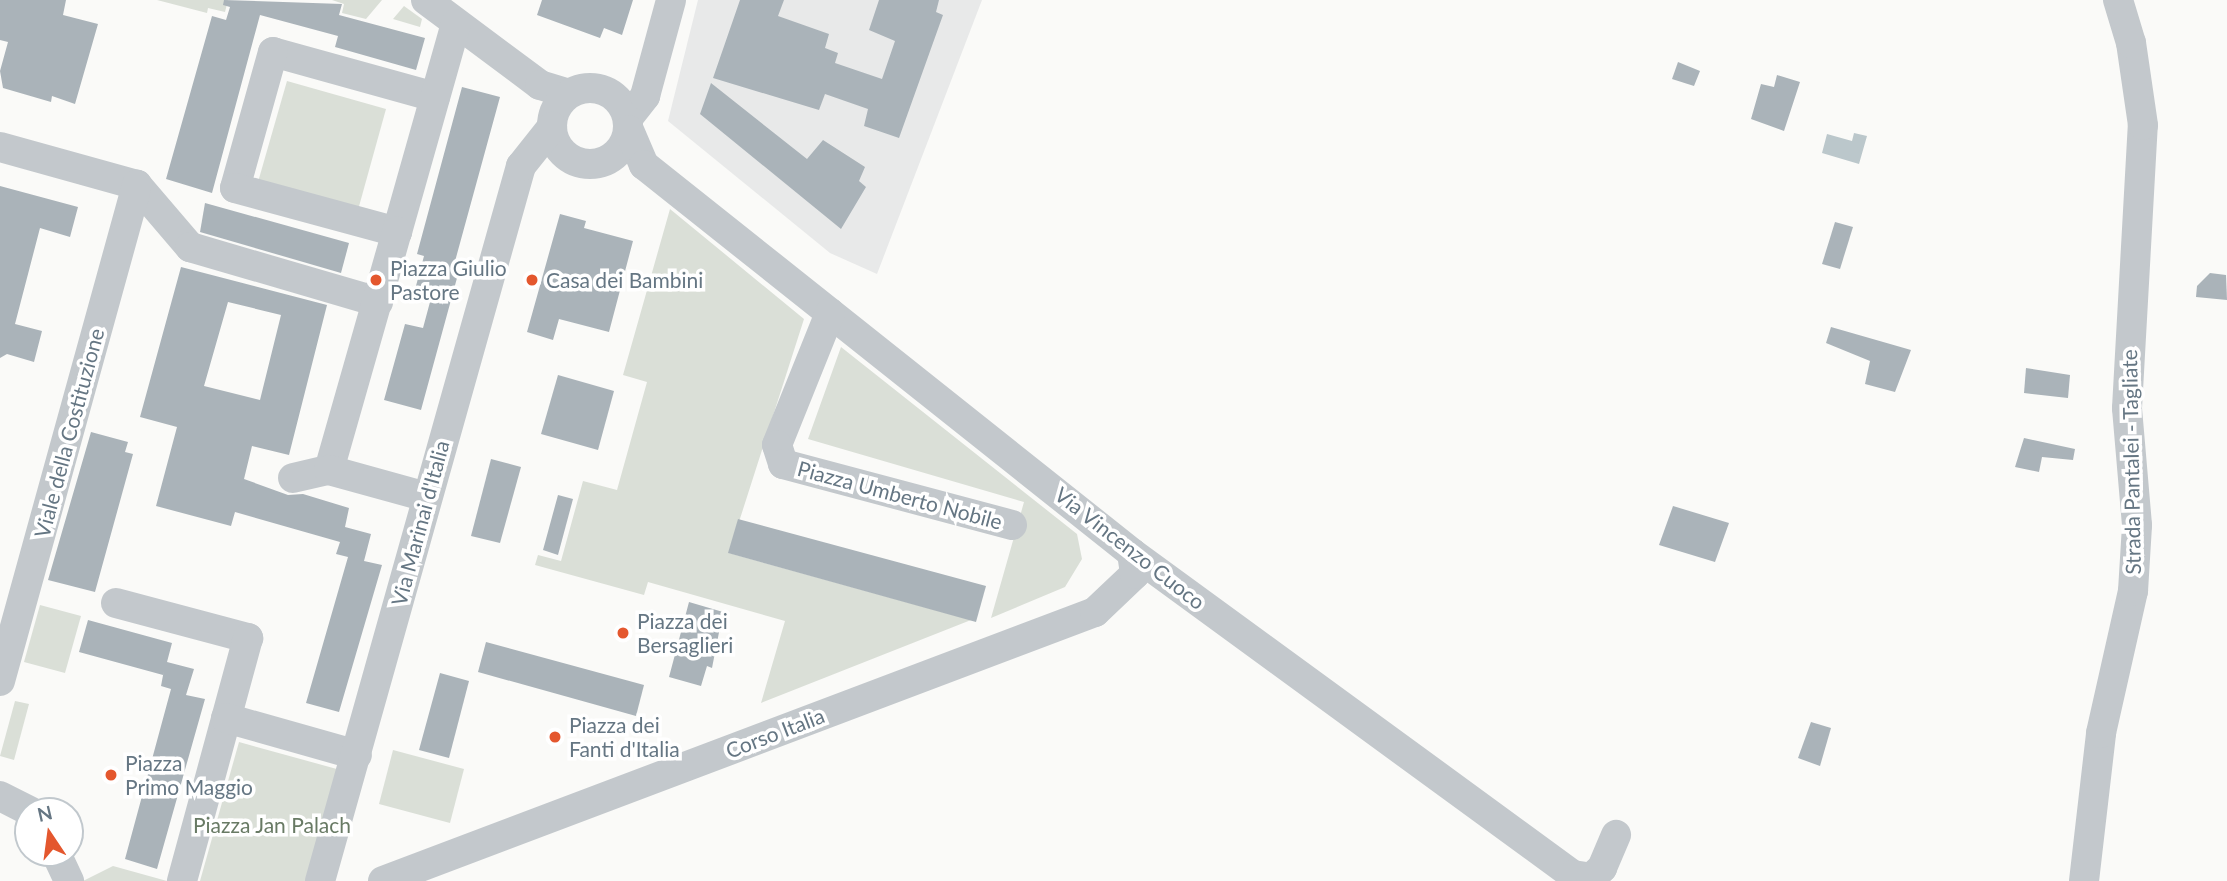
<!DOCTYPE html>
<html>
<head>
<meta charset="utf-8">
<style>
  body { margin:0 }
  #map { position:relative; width:2227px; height:881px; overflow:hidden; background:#fafaf8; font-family:Lato,sans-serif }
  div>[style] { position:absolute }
  .built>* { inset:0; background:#e8e9e9 }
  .green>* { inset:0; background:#dadfd7 }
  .water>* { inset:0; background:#bbc7cb }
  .building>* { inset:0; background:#aab3b9 }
  .minor>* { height:30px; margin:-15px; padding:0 15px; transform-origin:15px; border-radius:15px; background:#c3c8cc }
  .minor>.ring { margin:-15px; padding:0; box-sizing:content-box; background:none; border:30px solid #c3c8cc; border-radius:50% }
  .dots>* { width:19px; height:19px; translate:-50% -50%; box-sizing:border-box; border:4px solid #fff; border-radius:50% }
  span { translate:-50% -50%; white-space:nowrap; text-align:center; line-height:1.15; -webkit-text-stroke:7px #fff; paint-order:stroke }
  .poi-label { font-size:21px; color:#657683 }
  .left { translate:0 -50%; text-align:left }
  .street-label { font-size:21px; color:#657683 }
  .park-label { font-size:21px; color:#687a64 }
  .north { position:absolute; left:14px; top:797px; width:70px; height:70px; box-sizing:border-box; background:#fff; border:2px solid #c1c8cd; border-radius:50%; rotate:347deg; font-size:19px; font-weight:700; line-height:28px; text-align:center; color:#657683 }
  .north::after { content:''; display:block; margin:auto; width:24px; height:32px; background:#e4572e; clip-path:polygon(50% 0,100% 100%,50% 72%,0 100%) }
</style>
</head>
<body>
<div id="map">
  <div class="built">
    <i style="clip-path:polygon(698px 0,982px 0,877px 274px,830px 253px,668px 121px)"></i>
  </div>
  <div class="green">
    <i style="clip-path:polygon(157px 0,228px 0,225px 12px,208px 8px,207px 13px)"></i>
    <i style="clip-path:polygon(332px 0,382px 0,366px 19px,342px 13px,344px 4px)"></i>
    <i style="clip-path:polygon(404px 6px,422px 19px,420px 27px,393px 19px)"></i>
    <i style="clip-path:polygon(287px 81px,386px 109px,358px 210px,258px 182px)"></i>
    <i style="clip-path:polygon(670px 209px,804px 319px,729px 553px,971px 620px,761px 703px,785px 621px,648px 582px,644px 595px,535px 565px,538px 555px,561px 561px,583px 481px,617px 490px,647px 382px,623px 375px)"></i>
    <i style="clip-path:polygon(841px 347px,1077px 534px,1082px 559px,1065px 587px,991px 618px,1024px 502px,808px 439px)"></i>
    <i style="clip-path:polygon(40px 605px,81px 616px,65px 673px,24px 662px)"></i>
    <i style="clip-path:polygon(15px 701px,29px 704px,14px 760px,0 756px)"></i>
    <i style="clip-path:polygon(239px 742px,344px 771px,308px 881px,200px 881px)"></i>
    <i style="clip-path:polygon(393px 750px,464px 769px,450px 823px,379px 804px)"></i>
    <i style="clip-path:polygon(113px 866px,167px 881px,83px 881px)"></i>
  </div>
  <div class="water">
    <i style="clip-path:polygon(1854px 133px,1867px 136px,1859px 164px,1822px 153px,1827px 134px,1852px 141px)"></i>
  </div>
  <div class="building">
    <i style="clip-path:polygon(0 0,66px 0,63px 15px,98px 24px,75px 104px,52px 96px,51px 102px,3px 88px,0 71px,8px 42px,0 40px)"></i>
    <i style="clip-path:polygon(224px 0,342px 4px,339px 15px,425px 38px,416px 70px,335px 47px,338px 36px,260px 15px,212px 193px,166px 179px,212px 16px,226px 20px,230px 7px,223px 5px)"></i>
    <i style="clip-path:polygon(542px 0,633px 0,622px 35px,604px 28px,600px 38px,537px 15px)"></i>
    <i style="clip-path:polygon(740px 0,784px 0,778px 16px,829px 34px,825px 48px,838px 53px,835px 63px,882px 79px,895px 41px,869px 30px,879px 0,939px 0,936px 12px,943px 15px,899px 138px,864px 126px,868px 109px,825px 94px,819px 110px,713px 78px)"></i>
    <i style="clip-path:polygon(1678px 62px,1700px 71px,1694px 86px,1672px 79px)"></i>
    <i style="clip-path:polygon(1777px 75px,1800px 82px,1784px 131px,1751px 119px,1761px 84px,1774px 87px)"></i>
    <i style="clip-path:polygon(711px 83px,807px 159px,823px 140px,865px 167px,859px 181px,866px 187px,841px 229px,700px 114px)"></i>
    <i style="clip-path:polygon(462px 87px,500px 97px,454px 265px,460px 267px,421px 410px,384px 400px,405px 324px,423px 328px,430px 302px,413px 297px,424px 256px,417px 254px)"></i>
    <i style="clip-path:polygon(0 186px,78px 207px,70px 237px,40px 228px,15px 324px,42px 331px,34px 362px,7px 354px,0 358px)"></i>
    <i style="clip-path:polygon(205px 203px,349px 243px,341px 273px,200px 232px)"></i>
    <i style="clip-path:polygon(560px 214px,586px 221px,584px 228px,633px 241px,609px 332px,559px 319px,553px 340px,527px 332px)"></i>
    <i style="clip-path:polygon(1835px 222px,1853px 227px,1840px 269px,1822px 264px)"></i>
    <i style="clip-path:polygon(evenodd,181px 267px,327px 305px,289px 455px,252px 446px,244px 479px,288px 495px,303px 494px,349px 508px,345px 527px,371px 534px,364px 561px,382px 565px,339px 712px,306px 703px,348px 557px,336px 554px,340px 542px,235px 512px,231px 526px,156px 506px,177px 427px,140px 417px,181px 267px,228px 302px,281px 315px,260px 400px,204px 386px,228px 302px)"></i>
    <i style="clip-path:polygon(2210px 273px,2226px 275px,2227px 300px,2196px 297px,2197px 286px)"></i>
    <i style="clip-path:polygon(1831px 327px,1911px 350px,1895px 392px,1865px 384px,1870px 361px,1826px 343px)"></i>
    <i style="clip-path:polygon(2026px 368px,2070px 375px,2068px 398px,2024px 393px)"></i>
    <i style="clip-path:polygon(558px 375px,614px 391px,598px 450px,541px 434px)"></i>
    <i style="clip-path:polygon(91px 432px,128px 442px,125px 452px,133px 454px,95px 592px,48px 580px)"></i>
    <i style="clip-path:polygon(2024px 438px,2075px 449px,2073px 460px,2042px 457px,2039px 472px,2015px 467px)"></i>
    <i style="clip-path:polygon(491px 459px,521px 467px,500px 543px,471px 536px)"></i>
    <i style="clip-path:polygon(558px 495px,573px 499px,558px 555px,543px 550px)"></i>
    <i style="clip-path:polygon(1673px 506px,1729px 523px,1715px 562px,1659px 545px)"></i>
    <i style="clip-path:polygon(738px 519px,986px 586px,976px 622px,728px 553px)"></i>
    <i style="clip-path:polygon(689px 602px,723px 612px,712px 668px,707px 666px,701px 686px,669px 677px)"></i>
    <i style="clip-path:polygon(88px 620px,172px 643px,167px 662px,194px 669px,186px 695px,205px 699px,157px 869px,125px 859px,171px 689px,161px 686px,164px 670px,163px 675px,79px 652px)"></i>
    <i style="clip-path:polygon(486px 642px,644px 685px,636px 716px,478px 672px)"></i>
    <i style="clip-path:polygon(440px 673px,469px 681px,449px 758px,419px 750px)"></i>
    <i style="clip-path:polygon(1811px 722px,1831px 728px,1820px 766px,1798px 758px)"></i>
  </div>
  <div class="minor">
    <i style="left:426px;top:0;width:142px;rotate:36.7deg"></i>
    <i style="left:540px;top:85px;width:30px;rotate:17deg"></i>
    <i class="ring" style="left:552px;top:88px;width:46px;height:46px"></i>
    <i style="left:435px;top:97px;width:168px;rotate:-164.5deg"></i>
    <i style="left:273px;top:52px;width:141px;rotate:105.6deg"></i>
    <i style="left:235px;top:188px;width:168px;rotate:15.2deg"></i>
    <i style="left:397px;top:232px;width:216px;rotate:-74.2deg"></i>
    <i style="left:628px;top:118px;width:28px;rotate:-52deg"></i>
    <i style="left:645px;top:96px;width:99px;rotate:-74.8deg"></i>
    <i style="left:629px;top:130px;width:38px;rotate:67deg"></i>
    <i style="left:644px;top:165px;width:623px;rotate:38.49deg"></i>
    <i style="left:1132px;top:553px;width:546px;rotate:36.14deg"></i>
    <i style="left:1573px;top:875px;width:18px;rotate:9deg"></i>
    <i style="left:1591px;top:878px;width:15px;rotate:-42deg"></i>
    <i style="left:1602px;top:868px;width:36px;rotate:-67deg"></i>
    <i style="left:0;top:147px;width:142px;rotate:15.5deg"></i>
    <i style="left:137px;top:185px;width:82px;rotate:49.5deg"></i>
    <i style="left:190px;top:247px;width:196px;rotate:16.3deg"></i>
    <i style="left:830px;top:313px;width:142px;rotate:111.9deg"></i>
    <i style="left:777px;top:445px;width:20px;rotate:72deg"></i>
    <i style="left:783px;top:464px;width:237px;rotate:14.9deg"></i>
    <i style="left:329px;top:470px;width:248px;rotate:-74.1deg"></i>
    <i style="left:293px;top:478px;width:37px;rotate:-13deg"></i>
    <i style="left:329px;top:470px;width:102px;rotate:15.4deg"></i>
    <i style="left:116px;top:603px;width:137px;rotate:14.9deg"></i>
    <i style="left:248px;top:638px;width:252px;rotate:105.2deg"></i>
    <i style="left:0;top:681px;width:515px;rotate:-74.56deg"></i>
    <i style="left:226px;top:718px;width:136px;rotate:15.8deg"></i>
    <i style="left:0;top:796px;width:34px;rotate:27deg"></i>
    <i style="left:56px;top:853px;width:31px;rotate:65deg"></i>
    <i style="left:320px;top:881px;width:743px;rotate:-74.3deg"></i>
    <i style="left:521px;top:166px;width:50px;rotate:-51.5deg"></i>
    <i style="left:383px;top:881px;width:761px;rotate:-20.7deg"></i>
    <i style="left:1095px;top:612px;width:55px;rotate:-43.5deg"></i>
    <i style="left:1135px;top:574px;width:21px;rotate:-98deg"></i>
    <i style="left:2084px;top:881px;width:149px;rotate:-83.4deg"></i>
    <i style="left:2101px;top:733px;width:146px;rotate:-77.3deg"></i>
    <i style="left:2133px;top:591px;width:66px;rotate:-86.5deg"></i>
    <i style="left:2137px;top:525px;width:117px;rotate:-94.9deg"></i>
    <i style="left:2127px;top:408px;width:283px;rotate:-86.8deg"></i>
    <i style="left:2143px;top:125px;width:83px;rotate:-98.3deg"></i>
    <i style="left:2131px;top:43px;width:45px;rotate:-106.8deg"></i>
  </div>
  <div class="dots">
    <i style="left:376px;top:280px;background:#e4572e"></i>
    <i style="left:532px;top:280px;background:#e4572e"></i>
    <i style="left:623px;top:633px;background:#e4572e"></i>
    <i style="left:555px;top:737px;background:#e4572e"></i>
    <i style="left:111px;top:775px;background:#e4572e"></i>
  </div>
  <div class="poi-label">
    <span class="left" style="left:390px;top:280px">Piazza Giulio<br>Pastore</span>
    <span class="left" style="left:546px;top:280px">Casa dei Bambini</span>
    <span class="left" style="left:637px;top:633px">Piazza dei<br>Bersaglieri</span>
    <span class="left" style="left:569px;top:737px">Piazza dei<br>Fanti d'Italia</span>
    <span class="left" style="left:125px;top:775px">Piazza<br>Primo Maggio</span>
  </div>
  <div class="street-label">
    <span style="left:69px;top:433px;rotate:-75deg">Viale della Costituzione</span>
    <span style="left:2131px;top:462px;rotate:-91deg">Strada Pantalei - Tagliate</span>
    <span style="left:900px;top:495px;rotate:15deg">Piazza Umberto Nobile</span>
    <span style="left:420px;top:523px;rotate:-75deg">Via Marinai d'Italia</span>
    <span style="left:1130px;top:548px;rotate:38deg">Via Vincenzo Cuoco</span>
    <span style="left:775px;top:733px;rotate:-21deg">Corso Italia</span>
  </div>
  <div class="park-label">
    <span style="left:272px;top:825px">Piazza Jan Palach</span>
  </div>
  <div class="north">N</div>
</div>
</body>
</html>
